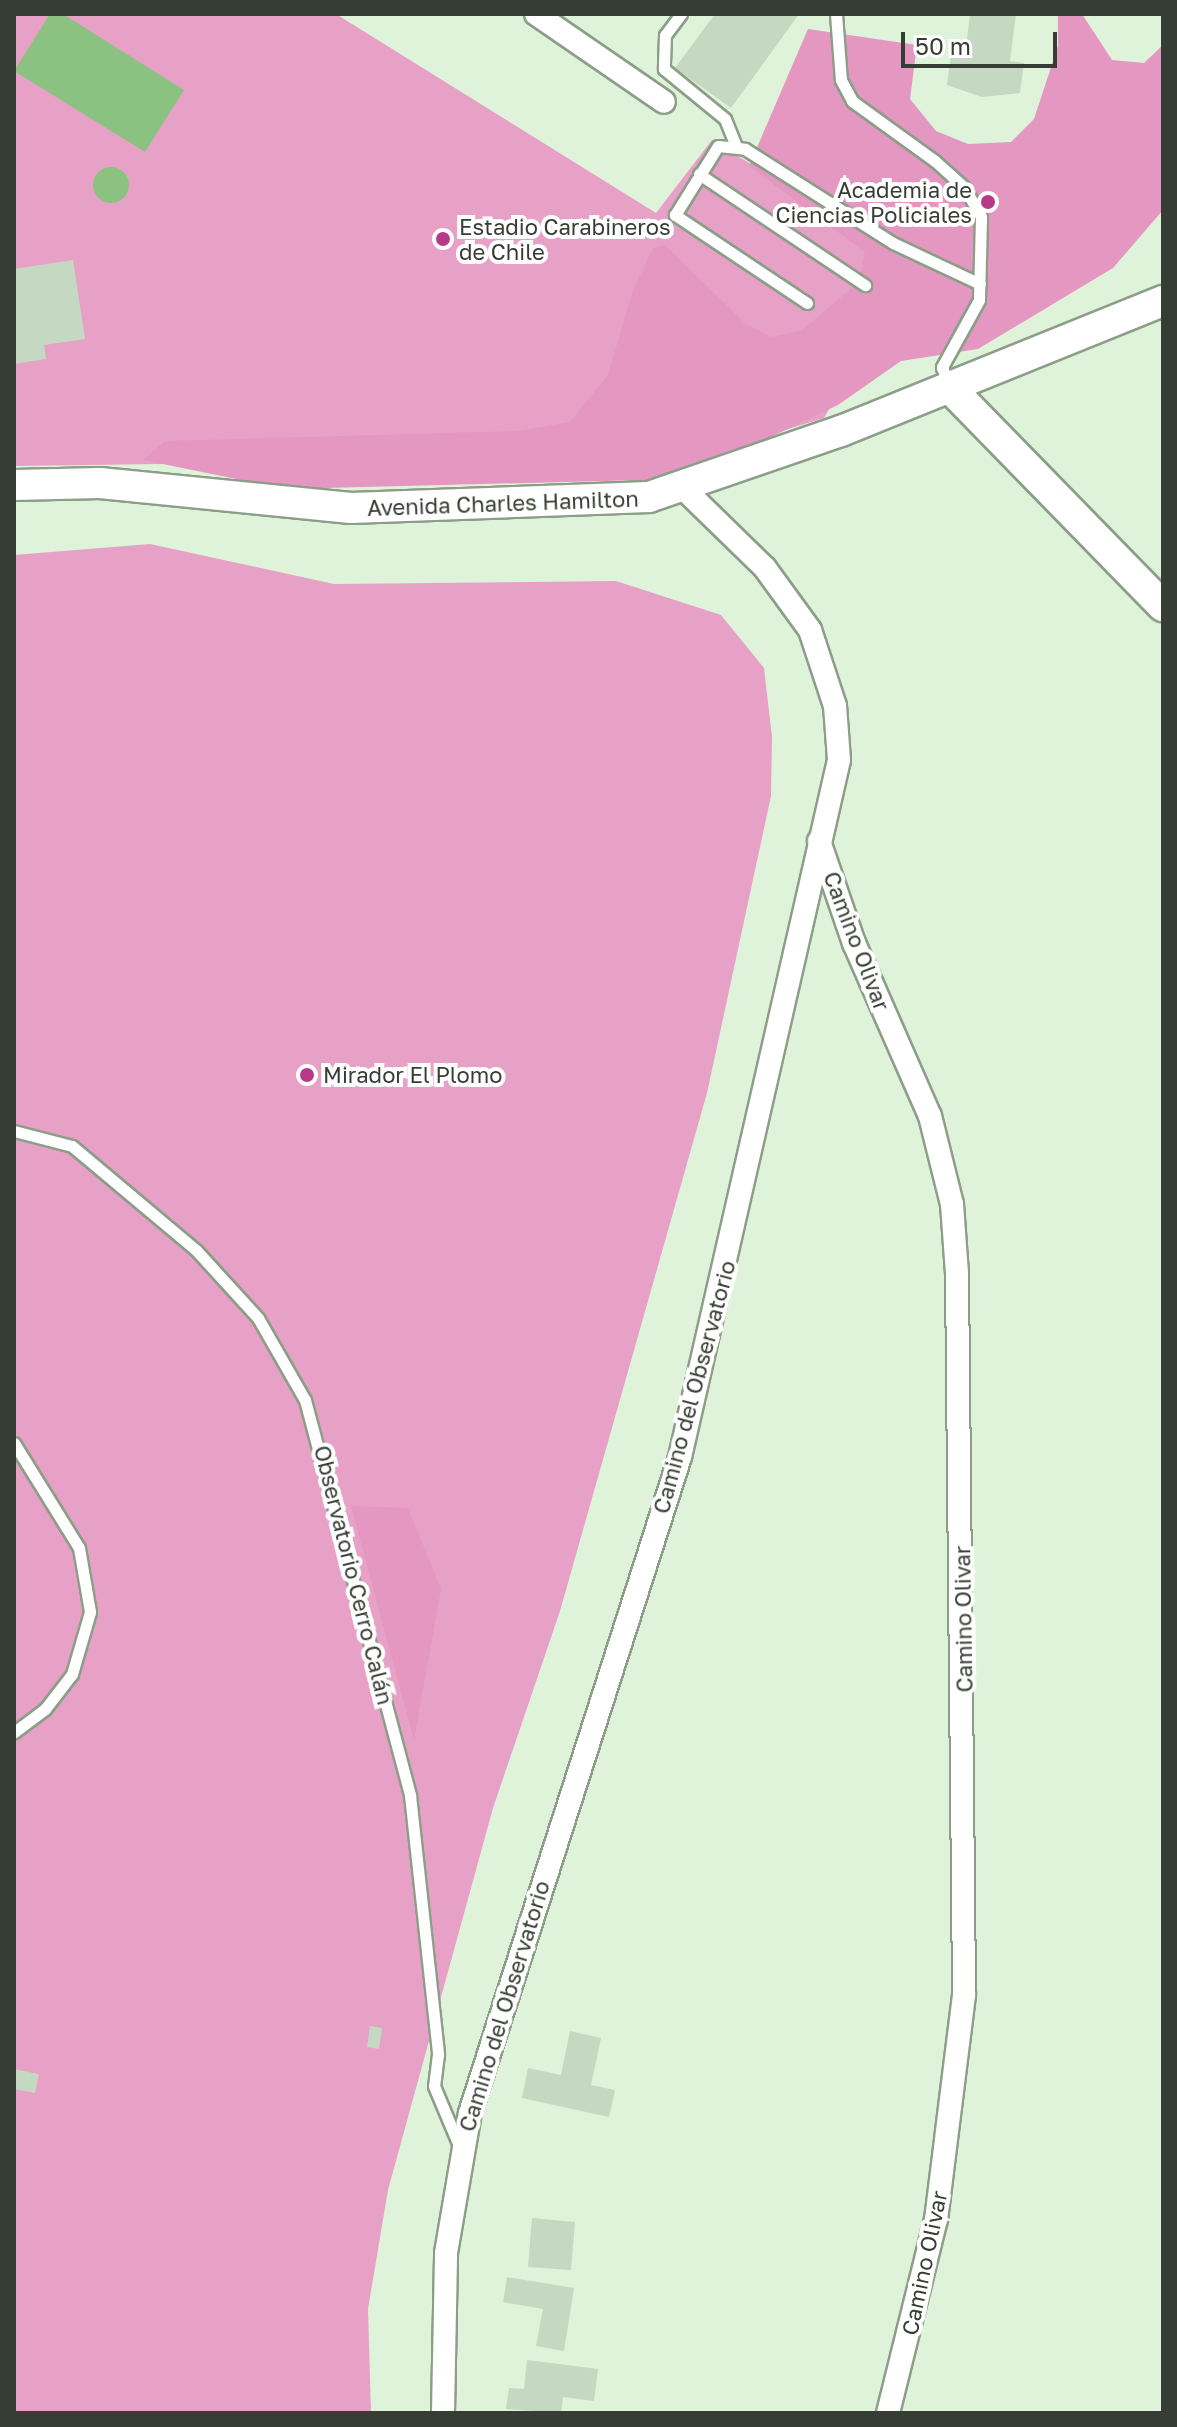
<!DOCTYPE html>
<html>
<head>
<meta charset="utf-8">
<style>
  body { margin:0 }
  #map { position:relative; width:1177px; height:2427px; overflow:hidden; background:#dff3db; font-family:"Golos Text",sans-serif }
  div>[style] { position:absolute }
  .green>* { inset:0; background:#e7a1c7 }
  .forest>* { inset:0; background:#e497c1 }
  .water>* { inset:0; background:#8bc281 }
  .round { border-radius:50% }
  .building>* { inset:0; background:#c5d8c1 }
  .roads { filter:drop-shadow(2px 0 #8c9e88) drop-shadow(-2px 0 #8c9e88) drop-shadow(0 2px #8c9e88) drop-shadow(0 -2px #8c9e88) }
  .lane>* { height:11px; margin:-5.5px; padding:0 5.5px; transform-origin:5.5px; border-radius:5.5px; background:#fff }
  .street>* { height:22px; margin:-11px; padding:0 11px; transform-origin:11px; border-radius:11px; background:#fff }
  .secondary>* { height:30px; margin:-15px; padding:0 15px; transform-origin:15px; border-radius:15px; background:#fff }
  .dots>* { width:22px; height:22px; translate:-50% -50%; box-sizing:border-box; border:4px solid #fff; border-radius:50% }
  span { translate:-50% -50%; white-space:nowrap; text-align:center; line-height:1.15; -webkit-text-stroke:8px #fff; paint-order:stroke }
  .poi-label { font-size:22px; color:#363d34 }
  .right { translate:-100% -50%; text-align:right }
  .left { translate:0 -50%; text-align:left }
  .street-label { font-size:22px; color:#363d34 }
  .frame { position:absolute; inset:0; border:16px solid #363d34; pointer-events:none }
  .scale { position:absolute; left:901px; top:32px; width:156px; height:36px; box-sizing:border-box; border:4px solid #363d34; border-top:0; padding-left:10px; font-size:24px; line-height:28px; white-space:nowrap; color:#363d34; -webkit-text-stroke:6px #fff; paint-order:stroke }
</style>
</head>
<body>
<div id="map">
  <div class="green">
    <i style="clip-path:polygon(14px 14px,336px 14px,656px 213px,712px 140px,913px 265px,824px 418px,697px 457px,14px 466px)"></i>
    <i style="clip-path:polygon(150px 544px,334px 584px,616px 581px,721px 615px,764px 668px,772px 737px,771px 796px,707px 1093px,560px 1611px,493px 1808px,388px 2190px,368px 2309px,371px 2413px,14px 2413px,14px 555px)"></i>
  </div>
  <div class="forest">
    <i style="clip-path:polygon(1058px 14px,1082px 14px,1112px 60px,1144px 63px,1163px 45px,1163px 210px,1113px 268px,978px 349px,901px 361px,838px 405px,683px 479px,286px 489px,143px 460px,165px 441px,517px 431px,570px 422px,608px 375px,633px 290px,653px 248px,665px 245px,745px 323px,771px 337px,802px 330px,859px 282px,865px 252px,749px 166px,808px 29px,917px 45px,910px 99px,936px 131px,968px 144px,1011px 142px,1034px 119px,1058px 46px)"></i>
    <i style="clip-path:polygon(351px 1506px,408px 1508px,441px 1589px,414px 1740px)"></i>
  </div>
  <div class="water">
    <i style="clip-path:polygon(50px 14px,63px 14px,184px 90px,145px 152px,14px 71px)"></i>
    <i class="round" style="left:93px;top:167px;width:36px;height:36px"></i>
  </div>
  <div class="building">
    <i style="clip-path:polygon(715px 14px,799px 14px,731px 108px,675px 68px)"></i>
    <i style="clip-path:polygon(970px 14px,1016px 14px,1010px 61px,1024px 63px,1020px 93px,982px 97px,947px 85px,951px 55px,965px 56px)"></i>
    <i style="clip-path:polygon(73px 260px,85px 339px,44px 345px,46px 359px,14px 364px,14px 269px)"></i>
    <i style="clip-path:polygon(370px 2026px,382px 2028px,379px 2049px,367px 2047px)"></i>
    <i style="clip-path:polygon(570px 2031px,601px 2038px,591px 2085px,615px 2090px,609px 2117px,522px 2098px,528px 2068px,561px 2075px)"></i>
    <i style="clip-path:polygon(14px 2069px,39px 2074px,35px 2093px,14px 2089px)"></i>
    <i style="clip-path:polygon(532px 2218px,575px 2222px,571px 2270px,528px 2267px)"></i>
    <i style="clip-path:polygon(507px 2277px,574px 2288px,564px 2351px,536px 2346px,543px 2309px,503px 2302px)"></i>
    <i style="clip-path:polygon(527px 2360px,598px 2369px,594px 2401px,563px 2397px,561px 2413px,506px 2409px,509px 2388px,524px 2389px)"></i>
  </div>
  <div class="roads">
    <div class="lane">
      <i style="left:681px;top:14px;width:26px;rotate:127deg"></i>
      <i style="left:665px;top:35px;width:34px;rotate:92deg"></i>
      <i style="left:664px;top:69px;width:79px;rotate:39.3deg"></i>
      <i style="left:725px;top:119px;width:27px;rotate:68deg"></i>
      <i style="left:836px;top:14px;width:66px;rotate:85.7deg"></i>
      <i style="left:841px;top:80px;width:24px;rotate:62deg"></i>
      <i style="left:852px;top:101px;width:102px;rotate:35.9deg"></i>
      <i style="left:935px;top:161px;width:39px;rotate:42deg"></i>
      <i style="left:964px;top:187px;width:34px;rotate:60deg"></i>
      <i style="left:981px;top:217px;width:83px;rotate:91.4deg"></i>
      <i style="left:979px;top:300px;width:77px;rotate:118.9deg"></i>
      <i style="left:942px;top:367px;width:20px;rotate:70deg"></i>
      <i style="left:699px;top:174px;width:200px;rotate:33.8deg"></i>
      <i style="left:807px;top:303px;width:159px;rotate:-146.3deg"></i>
      <i style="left:675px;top:215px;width:81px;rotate:-58.1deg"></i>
      <i style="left:718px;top:146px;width:27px;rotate:6deg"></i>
      <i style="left:745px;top:149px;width:175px;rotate:32.4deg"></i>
      <i style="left:893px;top:243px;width:96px;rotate:25.2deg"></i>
      <i style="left:14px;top:1131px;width:60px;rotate:14.5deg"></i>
      <i style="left:72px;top:1146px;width:162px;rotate:40deg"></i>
      <i style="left:196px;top:1250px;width:92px;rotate:47.6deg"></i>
      <i style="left:258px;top:1318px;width:95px;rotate:60.2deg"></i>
      <i style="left:305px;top:1400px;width:409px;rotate:75.1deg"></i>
      <i style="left:410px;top:1795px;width:261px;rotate:83.8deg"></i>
      <i style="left:438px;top:2054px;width:32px;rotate:97deg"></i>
      <i style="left:434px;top:2086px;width:67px;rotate:67.2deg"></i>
      <i style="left:14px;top:1443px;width:123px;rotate:58.2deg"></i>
      <i style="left:79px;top:1548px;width:65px;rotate:80.2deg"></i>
      <i style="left:90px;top:1612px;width:65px;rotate:106.2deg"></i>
      <i style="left:72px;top:1674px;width:44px;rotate:127.6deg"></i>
      <i style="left:45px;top:1709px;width:39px;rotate:143deg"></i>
    </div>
    <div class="street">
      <i style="left:536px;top:14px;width:155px;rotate:34.5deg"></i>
      <i style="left:819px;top:841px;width:108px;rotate:71.1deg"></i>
      <i style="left:854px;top:943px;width:189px;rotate:66.3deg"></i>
      <i style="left:930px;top:1116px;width:91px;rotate:76deg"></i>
      <i style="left:952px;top:1204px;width:70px;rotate:85.9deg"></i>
      <i style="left:957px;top:1274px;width:721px;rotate:89.44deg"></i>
      <i style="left:964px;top:1995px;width:226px;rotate:97.1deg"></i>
      <i style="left:936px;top:2219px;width:200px;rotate:103.9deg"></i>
      <i style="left:443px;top:2413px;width:160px;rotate:-88.9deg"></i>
      <i style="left:446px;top:2253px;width:142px;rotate:-80.3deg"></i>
      <i style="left:470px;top:2113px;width:689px;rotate:-72.25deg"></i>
      <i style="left:680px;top:1457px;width:715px;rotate:-77.15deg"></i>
      <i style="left:839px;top:760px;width:54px;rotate:-94.2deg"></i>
      <i style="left:835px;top:706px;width:80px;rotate:-108.2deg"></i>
      <i style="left:810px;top:630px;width:77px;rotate:-126deg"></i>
      <i style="left:765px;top:568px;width:112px;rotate:-135.7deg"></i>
    </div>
    <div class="secondary">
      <i style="left:950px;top:388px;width:305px;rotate:45.7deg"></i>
      <i style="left:14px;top:485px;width:86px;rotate:-1.3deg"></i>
      <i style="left:100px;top:483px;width:252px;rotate:5.7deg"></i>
      <i style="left:351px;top:508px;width:298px;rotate:-2.1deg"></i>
      <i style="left:649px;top:497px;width:203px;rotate:-19deg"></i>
      <i style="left:841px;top:431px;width:347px;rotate:-22deg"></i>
    </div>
  </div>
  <div class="dots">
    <i style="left:988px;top:202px;background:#b73a89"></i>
    <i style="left:443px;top:239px;background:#b73a89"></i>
    <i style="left:307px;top:1075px;background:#b73a89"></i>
  </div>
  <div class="poi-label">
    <span class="right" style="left:972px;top:202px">Academia de<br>Ciencias Policiales</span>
    <span class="left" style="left:459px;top:239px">Estadio Carabineros<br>de Chile</span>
    <span class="left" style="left:323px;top:1075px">Mirador El Plomo</span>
  </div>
  <div class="street-label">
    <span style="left:503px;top:503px;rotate:-2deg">Avenida Charles Hamilton</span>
    <span style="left:857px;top:941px;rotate:69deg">Camino Olivar</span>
    <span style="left:694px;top:1387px;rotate:-75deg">Camino del Observatorio</span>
    <span style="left:354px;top:1575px;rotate:76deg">Observatorio Cerro Calán</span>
    <span style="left:963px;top:1619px;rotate:-91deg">Camino Olivar</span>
    <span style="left:504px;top:2006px;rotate:-73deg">Camino del Observatorio</span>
    <span style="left:924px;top:2263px;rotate:-78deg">Camino Olivar</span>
  </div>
  <div class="frame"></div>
  <div class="scale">50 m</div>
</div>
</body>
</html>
